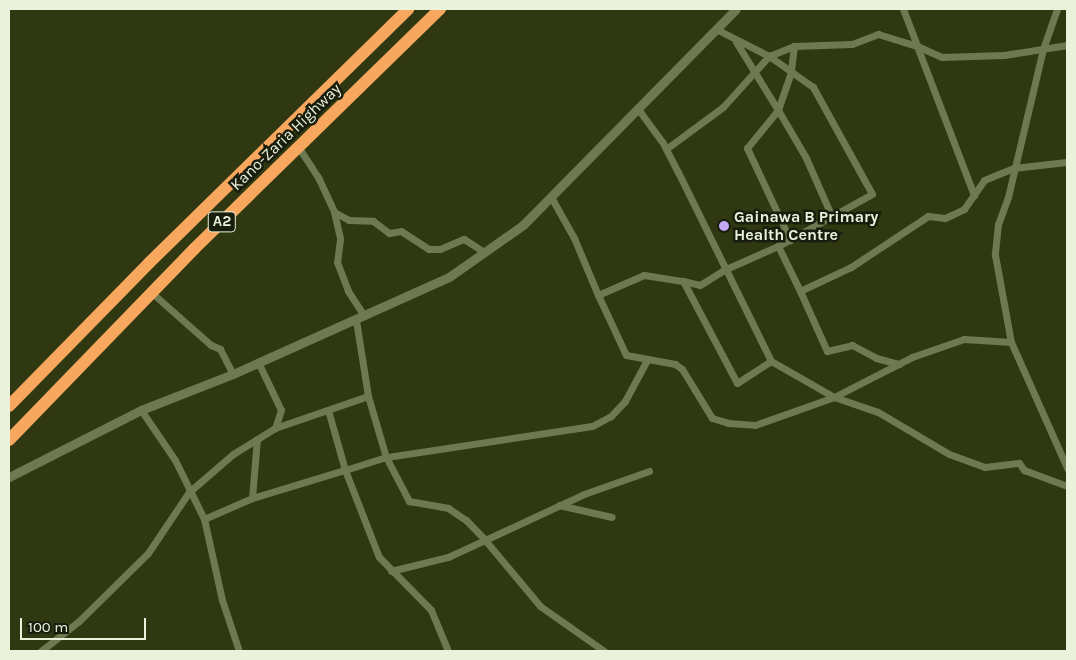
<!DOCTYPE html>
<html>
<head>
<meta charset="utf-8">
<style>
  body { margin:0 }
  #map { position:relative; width:1076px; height:660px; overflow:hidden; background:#2f3810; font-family:Karla,sans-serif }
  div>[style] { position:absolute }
  .street>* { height:7px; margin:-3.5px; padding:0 3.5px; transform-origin:3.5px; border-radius:3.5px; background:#6d7950 }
  .secondary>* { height:9px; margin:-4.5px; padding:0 4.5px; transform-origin:4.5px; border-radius:4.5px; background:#6d7950 }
  .highway>* { height:12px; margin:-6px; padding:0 6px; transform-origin:6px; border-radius:6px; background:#f7a75e }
  .dots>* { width:14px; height:14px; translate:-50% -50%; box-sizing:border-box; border:2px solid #191d0d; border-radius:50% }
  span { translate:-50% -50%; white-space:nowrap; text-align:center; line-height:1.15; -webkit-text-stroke:5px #191d0d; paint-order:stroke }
  .shield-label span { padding:1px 4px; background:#191d0d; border:1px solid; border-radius:4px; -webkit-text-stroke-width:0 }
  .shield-label { font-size:15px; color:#ebf2db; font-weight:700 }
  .street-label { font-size:16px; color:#ebf2db }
  .poi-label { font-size:16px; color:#ebf2db; font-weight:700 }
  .left { translate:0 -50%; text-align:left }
  .frame { position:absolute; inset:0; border:10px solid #ebf2db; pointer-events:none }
  .scale { position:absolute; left:20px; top:618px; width:126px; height:22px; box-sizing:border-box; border:2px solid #ebf2db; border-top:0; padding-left:6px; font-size:15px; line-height:18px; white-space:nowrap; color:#ebf2db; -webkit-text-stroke:4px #191d0d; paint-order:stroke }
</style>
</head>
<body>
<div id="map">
  <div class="street">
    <i style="left:903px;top:9px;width:40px;rotate:69deg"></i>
    <i style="left:917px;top:46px;width:27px;rotate:24deg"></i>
    <i style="left:942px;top:57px;width:62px;rotate:-1.8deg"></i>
    <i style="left:1004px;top:55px;width:64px;rotate:-9deg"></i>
    <i style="left:1057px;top:9px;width:42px;rotate:109.3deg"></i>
    <i style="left:1043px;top:49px;width:152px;rotate:103.3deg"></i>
    <i style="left:1008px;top:197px;width:29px;rotate:110deg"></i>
    <i style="left:998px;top:224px;width:31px;rotate:96deg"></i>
    <i style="left:995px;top:255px;width:88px;rotate:79.6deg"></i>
    <i style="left:1011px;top:342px;width:138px;rotate:66deg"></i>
    <i style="left:716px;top:29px;width:59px;rotate:27deg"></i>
    <i style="left:769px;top:56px;width:54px;rotate:35.2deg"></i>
    <i style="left:813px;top:87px;width:122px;rotate:61.1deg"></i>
    <i style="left:872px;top:194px;width:107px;rotate:151deg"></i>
    <i style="left:736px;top:42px;width:80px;rotate:58.3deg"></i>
    <i style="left:778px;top:110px;width:49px;rotate:129.2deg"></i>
    <i style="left:747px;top:148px;width:102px;rotate:64.9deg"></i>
    <i style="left:794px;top:46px;width:26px;rotate:97deg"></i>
    <i style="left:791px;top:72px;width:40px;rotate:108.9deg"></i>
    <i style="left:778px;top:110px;width:56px;rotate:59.7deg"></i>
    <i style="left:806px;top:158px;width:64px;rotate:66.2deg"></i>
    <i style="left:638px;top:109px;width:42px;rotate:53.7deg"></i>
    <i style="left:663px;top:143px;width:33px;rotate:63deg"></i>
    <i style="left:678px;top:172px;width:211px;rotate:63.8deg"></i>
    <i style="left:299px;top:148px;width:35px;rotate:57deg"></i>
    <i style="left:318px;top:177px;width:38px;rotate:65deg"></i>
    <i style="left:334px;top:212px;width:28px;rotate:77deg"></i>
    <i style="left:340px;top:239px;width:23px;rotate:97deg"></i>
    <i style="left:337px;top:262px;width:31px;rotate:69deg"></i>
    <i style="left:348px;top:291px;width:30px;rotate:57deg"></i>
    <i style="left:666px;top:149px;width:71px;rotate:-36.4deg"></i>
    <i style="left:723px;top:107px;width:69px;rotate:-48deg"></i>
    <i style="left:769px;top:56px;width:27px;rotate:-22deg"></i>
    <i style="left:794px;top:46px;width:58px;rotate:-2deg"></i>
    <i style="left:852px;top:44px;width:28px;rotate:-21deg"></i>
    <i style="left:878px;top:34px;width:41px;rotate:17.1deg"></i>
    <i style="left:917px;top:46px;width:160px;rotate:69.1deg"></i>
    <i style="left:551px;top:197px;width:47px;rotate:60.7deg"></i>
    <i style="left:574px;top:238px;width:62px;rotate:67.2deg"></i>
    <i style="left:598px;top:295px;width:50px;rotate:-23.5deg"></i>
    <i style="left:644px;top:275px;width:39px;rotate:9deg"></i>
    <i style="left:683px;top:281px;width:115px;rotate:62.1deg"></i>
    <i style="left:737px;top:383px;width:40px;rotate:-32.9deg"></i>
    <i style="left:771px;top:361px;width:73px;rotate:29.7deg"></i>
    <i style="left:834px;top:397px;width:46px;rotate:18.8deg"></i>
    <i style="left:878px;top:412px;width:82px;rotate:30.6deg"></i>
    <i style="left:949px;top:454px;width:38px;rotate:20deg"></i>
    <i style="left:985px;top:467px;width:34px;rotate:-7deg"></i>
    <i style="left:1019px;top:463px;width:9px;rotate:54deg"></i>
    <i style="left:1024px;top:470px;width:46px;rotate:20.4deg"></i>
    <i style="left:334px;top:212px;width:17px;rotate:28deg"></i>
    <i style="left:349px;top:220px;width:24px;rotate:2deg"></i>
    <i style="left:373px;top:221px;width:20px;rotate:37deg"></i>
    <i style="left:389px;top:233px;width:12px;rotate:-9deg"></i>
    <i style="left:401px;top:231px;width:33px;rotate:33deg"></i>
    <i style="left:429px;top:249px;width:11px"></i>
    <i style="left:440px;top:249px;width:26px;rotate:-23deg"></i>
    <i style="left:464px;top:239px;width:24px;rotate:33deg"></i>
    <i style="left:683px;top:281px;width:17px;rotate:13deg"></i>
    <i style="left:700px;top:285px;width:31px;rotate:-32deg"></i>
    <i style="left:726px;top:269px;width:57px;rotate:-23.9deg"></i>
    <i style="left:778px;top:246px;width:50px;rotate:63.9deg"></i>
    <i style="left:800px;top:291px;width:56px;rotate:-25.2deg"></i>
    <i style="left:851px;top:267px;width:92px;rotate:-33.5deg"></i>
    <i style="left:928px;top:216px;width:17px;rotate:7deg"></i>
    <i style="left:945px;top:218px;width:21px;rotate:-25deg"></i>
    <i style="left:964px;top:209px;width:35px;rotate:-55deg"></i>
    <i style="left:984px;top:180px;width:32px;rotate:-22deg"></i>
    <i style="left:1014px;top:168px;width:53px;rotate:-6.5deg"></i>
    <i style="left:800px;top:291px;width:66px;rotate:65.8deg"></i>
    <i style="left:827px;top:351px;width:26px;rotate:-13deg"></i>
    <i style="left:852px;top:345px;width:27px;rotate:28deg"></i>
    <i style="left:876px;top:358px;width:24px;rotate:15deg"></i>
    <i style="left:151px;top:292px;width:80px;rotate:41.5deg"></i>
    <i style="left:211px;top:345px;width:10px;rotate:24deg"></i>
    <i style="left:220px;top:349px;width:28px;rotate:63deg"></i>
    <i style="left:598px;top:295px;width:66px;rotate:65deg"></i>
    <i style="left:626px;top:355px;width:50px;rotate:10.4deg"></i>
    <i style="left:675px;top:364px;width:9px;rotate:36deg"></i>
    <i style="left:682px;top:369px;width:57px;rotate:58.5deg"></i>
    <i style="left:712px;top:418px;width:17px;rotate:17deg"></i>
    <i style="left:728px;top:423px;width:27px;rotate:4deg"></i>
    <i style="left:755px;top:425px;width:84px;rotate:-19.5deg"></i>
    <i style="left:834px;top:397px;width:88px;rotate:-27.1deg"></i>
    <i style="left:912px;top:357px;width:55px;rotate:-19.1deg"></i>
    <i style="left:964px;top:339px;width:47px;rotate:3.7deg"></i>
    <i style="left:647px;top:360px;width:47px;rotate:118.2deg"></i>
    <i style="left:625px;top:401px;width:21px;rotate:133deg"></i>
    <i style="left:611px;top:416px;width:21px;rotate:152deg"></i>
    <i style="left:592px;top:426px;width:208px;rotate:171.4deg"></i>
    <i style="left:386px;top:457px;width:50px;rotate:62.4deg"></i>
    <i style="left:409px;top:501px;width:40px;rotate:10deg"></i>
    <i style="left:448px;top:508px;width:22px;rotate:34deg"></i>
    <i style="left:466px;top:520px;width:28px;rotate:46deg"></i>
    <i style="left:485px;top:540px;width:109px;rotate:-24.9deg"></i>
    <i style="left:584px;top:494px;width:69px;rotate:-19.5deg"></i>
    <i style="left:258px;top:362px;width:53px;rotate:64.4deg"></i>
    <i style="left:281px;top:410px;width:19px;rotate:108deg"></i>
    <i style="left:368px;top:396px;width:64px;rotate:73.6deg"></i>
    <i style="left:386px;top:457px;width:43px;rotate:162.4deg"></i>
    <i style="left:345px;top:470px;width:93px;rotate:68.7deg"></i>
    <i style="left:379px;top:557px;width:74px;rotate:45.5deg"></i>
    <i style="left:431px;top:610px;width:44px;rotate:67.5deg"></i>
    <i style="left:141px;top:410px;width:60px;rotate:55.8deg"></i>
    <i style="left:175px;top:460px;width:66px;rotate:63.8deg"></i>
    <i style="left:252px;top:498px;width:97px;rotate:-16.8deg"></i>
    <i style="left:345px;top:470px;width:62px;rotate:-105.8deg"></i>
    <i style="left:559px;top:505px;width:54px;rotate:12.8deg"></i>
    <i style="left:391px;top:571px;width:59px;rotate:-13.8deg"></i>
    <i style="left:448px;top:557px;width:41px;rotate:-24.7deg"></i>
    <i style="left:485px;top:540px;width:86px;rotate:50.2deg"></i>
    <i style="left:540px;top:606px;width:78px;rotate:35.1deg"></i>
    <i style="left:41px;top:651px;width:48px;rotate:-38.3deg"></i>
    <i style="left:79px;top:621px;width:97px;rotate:-44.6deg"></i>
    <i style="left:148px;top:553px;width:73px;rotate:-56.1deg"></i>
    <i style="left:189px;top:492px;width:58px;rotate:-40.8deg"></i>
    <i style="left:233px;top:454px;width:49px;rotate:-31.8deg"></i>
    <i style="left:275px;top:428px;width:98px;rotate:-19deg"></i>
    <i style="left:368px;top:396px;width:77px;rotate:-99deg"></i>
    <i style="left:239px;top:651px;width:54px;rotate:-108.4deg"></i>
    <i style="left:222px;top:600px;width:83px;rotate:-102.5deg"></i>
    <i style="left:204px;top:519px;width:52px;rotate:-23.6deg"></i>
    <i style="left:252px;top:498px;width:59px;rotate:-85.2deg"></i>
  </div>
  <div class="secondary">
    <i style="left:9px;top:477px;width:148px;rotate:-26.9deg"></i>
    <i style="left:141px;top:410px;width:99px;rotate:-21.4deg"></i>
    <i style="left:233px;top:374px;width:237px;rotate:-24.2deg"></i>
    <i style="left:449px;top:277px;width:90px;rotate:-35.1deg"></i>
    <i style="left:523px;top:225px;width:303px;rotate:-45.4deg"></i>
  </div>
  <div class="highway">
    <i style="left:9px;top:406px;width:200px;rotate:-45.6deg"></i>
    <i style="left:149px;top:263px;width:363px;rotate:-44.4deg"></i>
    <i style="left:9px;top:440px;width:266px;rotate:-45.9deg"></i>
    <i style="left:194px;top:249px;width:344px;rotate:-44.3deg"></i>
  </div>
  <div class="dots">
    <i style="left:724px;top:226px;background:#c3a7f2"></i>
  </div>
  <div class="shield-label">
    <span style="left:222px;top:222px">A2</span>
  </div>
  <div class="street-label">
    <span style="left:286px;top:137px;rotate:-44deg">Kano-Zaria Highway</span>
  </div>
  <div class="poi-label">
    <span class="left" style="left:734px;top:226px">Gainawa B Primary<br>Health Centre</span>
  </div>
  <div class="frame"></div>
  <div class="scale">100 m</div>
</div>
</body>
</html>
